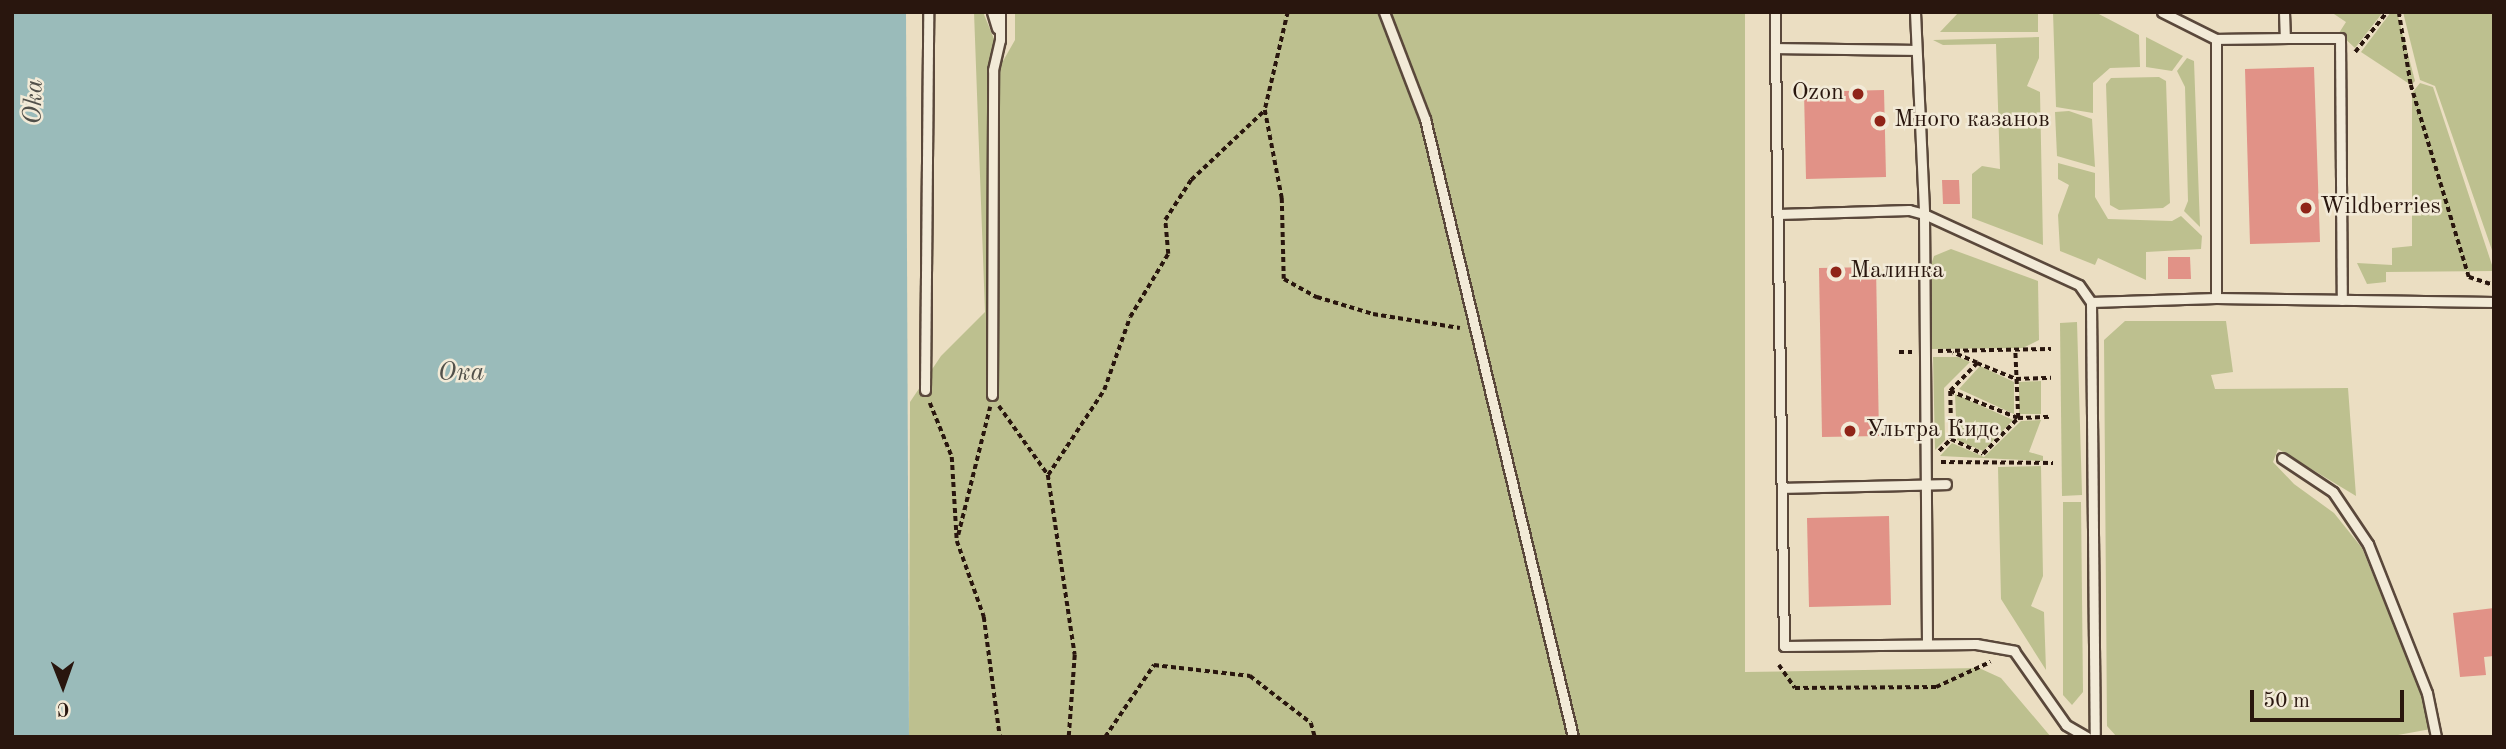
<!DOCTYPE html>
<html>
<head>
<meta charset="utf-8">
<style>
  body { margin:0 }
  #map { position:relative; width:2506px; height:749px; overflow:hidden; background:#ebdec2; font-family:"Old Standard TT",serif }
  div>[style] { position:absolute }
  .green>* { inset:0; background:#bdc08f }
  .water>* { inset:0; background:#9abbba }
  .building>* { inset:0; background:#e19287 }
  .path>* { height:3.5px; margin-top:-1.75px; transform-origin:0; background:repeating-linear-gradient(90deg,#29160e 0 5px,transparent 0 8.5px) }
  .roads { filter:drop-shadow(2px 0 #5a483b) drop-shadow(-2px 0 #5a483b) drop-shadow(0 2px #5a483b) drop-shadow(0 -2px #5a483b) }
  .service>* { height:9px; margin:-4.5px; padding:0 4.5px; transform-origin:4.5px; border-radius:4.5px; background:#f2ead7 }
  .dots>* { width:19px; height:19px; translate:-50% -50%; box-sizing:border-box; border:4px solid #f2ead7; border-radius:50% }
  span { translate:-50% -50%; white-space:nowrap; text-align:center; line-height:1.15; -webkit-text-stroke:5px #f2ead7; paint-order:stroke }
  .poi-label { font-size:24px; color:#29160e }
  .right { translate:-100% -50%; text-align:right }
  .left { translate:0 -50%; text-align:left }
  .water-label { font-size:26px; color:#51504a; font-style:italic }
  .frame { position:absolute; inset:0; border:14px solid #29160e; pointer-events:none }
  .north { position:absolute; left:28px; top:651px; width:70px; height:70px; -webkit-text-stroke:5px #f2ead7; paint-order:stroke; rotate:179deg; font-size:19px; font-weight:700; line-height:28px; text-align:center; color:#29160e }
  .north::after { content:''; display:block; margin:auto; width:24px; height:32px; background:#29160e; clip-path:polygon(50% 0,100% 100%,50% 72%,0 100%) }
  .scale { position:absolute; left:2250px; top:690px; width:154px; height:32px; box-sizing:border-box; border:4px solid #29160e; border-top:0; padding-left:9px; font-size:21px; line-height:24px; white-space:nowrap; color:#29160e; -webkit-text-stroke:5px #f2ead7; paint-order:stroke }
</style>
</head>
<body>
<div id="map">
  <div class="green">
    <i style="clip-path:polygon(974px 12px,983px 12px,1003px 61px,1015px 40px,1015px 12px,1745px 12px,1745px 672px,1979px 668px,2001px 678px,2051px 737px,909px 737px,910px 402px,941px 356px,985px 312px)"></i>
    <i style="clip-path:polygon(1959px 12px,2038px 12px,2038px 32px,1940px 32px)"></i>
    <i style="clip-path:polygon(2053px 12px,2095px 12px,2139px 35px,2140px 67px,2110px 68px,2093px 83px,2093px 113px,2056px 107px)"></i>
    <i style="clip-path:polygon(2331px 12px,2383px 12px,2355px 48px,2339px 33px,2346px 22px)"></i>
    <i style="clip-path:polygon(2391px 12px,2397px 12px,2415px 81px,2411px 85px,2361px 52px)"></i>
    <i style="clip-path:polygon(2403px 12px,2494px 12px,2494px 256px,2435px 86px,2420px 80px)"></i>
    <i style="clip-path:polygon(2039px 37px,2039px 58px,2027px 86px,2040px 92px,2043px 245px,1972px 218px,1972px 174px,1982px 166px,2000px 169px,1996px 44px,1943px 45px,1933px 40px)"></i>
    <i style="clip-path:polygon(2146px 37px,2183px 56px,2172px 71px,2146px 67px)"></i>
    <i style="clip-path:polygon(2187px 58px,2194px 61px,2200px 227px,2184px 211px,2188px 201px,2185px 87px,2177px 71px)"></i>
    <i style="clip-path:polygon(2159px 77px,2166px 81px,2170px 203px,2163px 208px,2119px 210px,2110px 205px,2106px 84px,2111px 78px)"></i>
    <i style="clip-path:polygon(2420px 83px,2433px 87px,2494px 271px,2386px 272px,2386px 282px,2367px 284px,2357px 263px,2392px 265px,2392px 248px,2412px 246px,2412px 93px)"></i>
    <i style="clip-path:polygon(2069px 111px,2092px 119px,2095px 167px,2057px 156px,2055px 112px)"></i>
    <i style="clip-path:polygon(2058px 163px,2095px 173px,2095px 197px,2108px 219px,2172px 221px,2181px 216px,2202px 236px,2201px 249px,2146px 252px,2146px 280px,2098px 258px,2095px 265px,2060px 251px,2058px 215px,2069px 185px,2058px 179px)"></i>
    <i style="clip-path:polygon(1951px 249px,2038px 281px,2039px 340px,2023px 348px,1932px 349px,1931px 265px,1934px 256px)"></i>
    <i style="clip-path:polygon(2125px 321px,2226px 321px,2233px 372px,2211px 375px,2215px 389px,2348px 388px,2356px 496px,2278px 449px,2273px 462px,2294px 484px,2334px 513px,2362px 548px,2422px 695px,2431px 729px,2387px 737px,2117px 737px,2107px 726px,2104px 340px)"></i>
    <i style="clip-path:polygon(2077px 322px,2082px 495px,2062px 496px,2060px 323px)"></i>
    <i style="clip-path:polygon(1933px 357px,1958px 357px,1970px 362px,1944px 388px,1945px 440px,1935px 450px)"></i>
    <i style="clip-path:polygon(1980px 366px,2014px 382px,2014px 414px,1959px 389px)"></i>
    <i style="clip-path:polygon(2041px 381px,2041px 414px,2019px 414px,2019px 382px)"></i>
    <i style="clip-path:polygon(1955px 394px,2013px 420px,1983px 451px,1957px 440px)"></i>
    <i style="clip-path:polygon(2041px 420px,2029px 452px,2043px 456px,2043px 461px,1940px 456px,1952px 443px,1984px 457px,2021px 421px)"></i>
    <i style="clip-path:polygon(2041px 466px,2043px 576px,2031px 606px,2044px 612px,2046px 670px,2001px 599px,1998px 467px)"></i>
    <i style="clip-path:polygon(2063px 502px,2081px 502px,2083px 692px,2072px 705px,2063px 695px)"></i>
  </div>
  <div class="water">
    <i style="clip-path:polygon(12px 12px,906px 12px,909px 737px,12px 737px)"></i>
  </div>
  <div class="building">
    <i style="clip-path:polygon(2314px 67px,2320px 242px,2250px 244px,2245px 69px)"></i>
    <i style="clip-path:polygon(1884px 90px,1886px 177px,1806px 179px,1804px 92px)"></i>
    <i style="clip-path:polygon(1942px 180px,1959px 180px,1960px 204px,1943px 204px)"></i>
    <i style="clip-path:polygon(2168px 257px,2190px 257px,2191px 279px,2168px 279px)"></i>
    <i style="clip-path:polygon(1876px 267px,1879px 436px,1822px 437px,1819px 268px)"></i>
    <i style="clip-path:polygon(1889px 516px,1891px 605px,1809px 607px,1807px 518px)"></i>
    <i style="clip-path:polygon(2494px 608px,2494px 656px,2484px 657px,2486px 675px,2460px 677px,2453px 613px)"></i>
  </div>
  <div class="path">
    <i style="left:1288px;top:12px;width:101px;rotate:103.2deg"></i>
    <i style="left:1265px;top:110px;width:90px;rotate:79.1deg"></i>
    <i style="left:1282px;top:198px;width:81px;rotate:88.6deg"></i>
    <i style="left:1284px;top:279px;width:38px;rotate:29deg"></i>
    <i style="left:1317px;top:297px;width:59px;rotate:16.9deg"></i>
    <i style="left:1373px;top:314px;width:88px;rotate:9.1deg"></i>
    <i style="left:2399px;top:12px;width:74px;rotate:80.7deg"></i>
    <i style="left:2411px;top:85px;width:201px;rotate:73.2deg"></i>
    <i style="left:2469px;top:277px;width:26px;rotate:18deg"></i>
    <i style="left:2355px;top:52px;width:51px;rotate:-51.3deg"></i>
    <i style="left:1938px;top:351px;width:113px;rotate:-1deg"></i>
    <i style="left:1899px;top:352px;width:13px"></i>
    <i style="left:1977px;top:363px;width:42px;rotate:22.3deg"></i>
    <i style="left:2016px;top:379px;width:35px;rotate:-2deg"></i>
    <i style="left:1950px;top:391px;width:73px;rotate:21.7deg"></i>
    <i style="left:2018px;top:418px;width:68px;rotate:-92.5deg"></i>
    <i style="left:930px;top:403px;width:58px;rotate:67.8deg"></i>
    <i style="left:952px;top:457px;width:84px;rotate:86.6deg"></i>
    <i style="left:957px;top:541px;width:81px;rotate:70.4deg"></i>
    <i style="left:984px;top:617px;width:121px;rotate:82.4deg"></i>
    <i style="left:999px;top:406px;width:85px;rotate:54.6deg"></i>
    <i style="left:1048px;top:475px;width:182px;rotate:81.5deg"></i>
    <i style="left:1075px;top:655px;width:82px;rotate:94.2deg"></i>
    <i style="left:1951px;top:439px;width:35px;rotate:25deg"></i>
    <i style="left:1983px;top:454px;width:50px;rotate:-45.8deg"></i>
    <i style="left:2018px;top:418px;width:34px;rotate:-2deg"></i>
    <i style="left:1939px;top:451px;width:17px;rotate:-45deg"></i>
    <i style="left:1951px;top:439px;width:48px;rotate:-91.2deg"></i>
    <i style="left:1950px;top:391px;width:39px;rotate:-46deg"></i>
    <i style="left:1977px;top:363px;width:26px;rotate:-157deg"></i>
    <i style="left:1941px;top:462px;width:112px;rotate:0.5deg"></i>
    <i style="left:1048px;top:475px;width:102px;rotate:-56.6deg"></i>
    <i style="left:1104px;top:390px;width:77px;rotate:-70.4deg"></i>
    <i style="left:1130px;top:317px;width:74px;rotate:-58.9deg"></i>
    <i style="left:1168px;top:254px;width:34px;rotate:-95deg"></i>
    <i style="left:1165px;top:220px;width:48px;rotate:-57deg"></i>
    <i style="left:1191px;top:180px;width:102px;rotate:-43.4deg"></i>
    <i style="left:958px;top:535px;width:132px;rotate:-76deg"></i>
    <i style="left:1779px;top:665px;width:28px;rotate:55deg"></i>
    <i style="left:1795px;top:688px;width:141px;rotate:-0.4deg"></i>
    <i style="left:1936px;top:687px;width:60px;rotate:-24.8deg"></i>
    <i style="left:1105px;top:737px;width:87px;rotate:-55.8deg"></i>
    <i style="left:1154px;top:665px;width:97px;rotate:6.5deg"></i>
    <i style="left:1250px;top:676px;width:77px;rotate:37.6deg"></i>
    <i style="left:1311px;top:723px;width:15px;rotate:74deg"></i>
  </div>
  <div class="roads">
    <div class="service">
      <i style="left:992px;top:12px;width:17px;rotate:73deg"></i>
      <i style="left:1384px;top:12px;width:115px;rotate:69deg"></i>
      <i style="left:1425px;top:119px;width:635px;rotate:76.53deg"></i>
      <i style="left:1775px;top:12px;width:36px;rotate:90deg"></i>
      <i style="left:1915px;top:12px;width:202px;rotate:87.4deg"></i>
      <i style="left:1924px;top:214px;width:430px;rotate:89.6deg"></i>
      <i style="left:2162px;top:12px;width:60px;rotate:26.6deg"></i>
      <i style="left:2284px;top:12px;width:26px;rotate:88deg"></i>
      <i style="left:2285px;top:38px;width:55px"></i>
      <i style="left:2340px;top:38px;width:262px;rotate:89.6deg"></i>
      <i style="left:1915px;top:50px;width:140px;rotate:-179.2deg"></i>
      <i style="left:1775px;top:48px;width:598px;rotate:89.14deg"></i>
      <i style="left:1784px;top:646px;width:192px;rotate:-0.6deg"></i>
      <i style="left:1976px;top:644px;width:39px;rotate:10deg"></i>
      <i style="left:2014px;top:651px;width:90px;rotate:54.9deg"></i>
      <i style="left:2066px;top:725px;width:24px;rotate:30deg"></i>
      <i style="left:1778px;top:214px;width:131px;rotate:-1.7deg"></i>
      <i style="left:1909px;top:210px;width:16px;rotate:15deg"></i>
      <i style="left:1924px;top:214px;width:170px;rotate:24.6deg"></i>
      <i style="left:2079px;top:285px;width:21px;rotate:55deg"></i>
      <i style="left:2091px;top:302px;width:435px;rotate:89.5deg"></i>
      <i style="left:2216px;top:298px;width:259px;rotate:-90deg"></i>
      <i style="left:2216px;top:39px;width:69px;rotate:-0.8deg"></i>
      <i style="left:2091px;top:302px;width:125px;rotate:-1.8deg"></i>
      <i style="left:2216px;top:298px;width:278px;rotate:0.8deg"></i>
      <i style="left:925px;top:390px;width:378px;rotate:-89.5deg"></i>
      <i style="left:992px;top:395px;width:325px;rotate:-89.8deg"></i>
      <i style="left:993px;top:70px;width:31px;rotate:-77deg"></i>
      <i style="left:1000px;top:40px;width:28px;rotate:-90deg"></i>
      <i style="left:2282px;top:458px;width:61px;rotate:33.7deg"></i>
      <i style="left:2333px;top:492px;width:63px;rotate:56.1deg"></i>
      <i style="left:2368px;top:544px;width:160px;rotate:68.4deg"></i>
      <i style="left:2427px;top:693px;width:45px;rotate:78.4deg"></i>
      <i style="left:1783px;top:488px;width:163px;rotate:-1.4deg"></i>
    </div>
  </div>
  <div class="dots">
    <i style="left:1858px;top:94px;background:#8f2418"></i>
    <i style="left:1880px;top:121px;background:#8f2418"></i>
    <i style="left:2306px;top:208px;background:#8f2418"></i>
    <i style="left:1836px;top:272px;background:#8f2418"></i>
    <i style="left:1850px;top:431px;background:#8f2418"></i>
  </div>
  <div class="poi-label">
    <span class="right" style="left:1844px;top:94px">Ozon</span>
    <span class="left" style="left:1894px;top:121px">Много казанов</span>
    <span class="left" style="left:2320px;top:208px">Wildberries</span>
    <span class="left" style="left:1850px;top:272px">Малинка</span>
    <span class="left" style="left:1866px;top:431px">Ультра Кидс</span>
  </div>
  <div class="water-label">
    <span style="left:35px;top:102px;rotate:-88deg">Oka</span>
    <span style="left:461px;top:374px">Ока</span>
  </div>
  <div class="frame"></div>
  <div class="north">С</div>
  <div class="scale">50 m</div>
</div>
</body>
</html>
